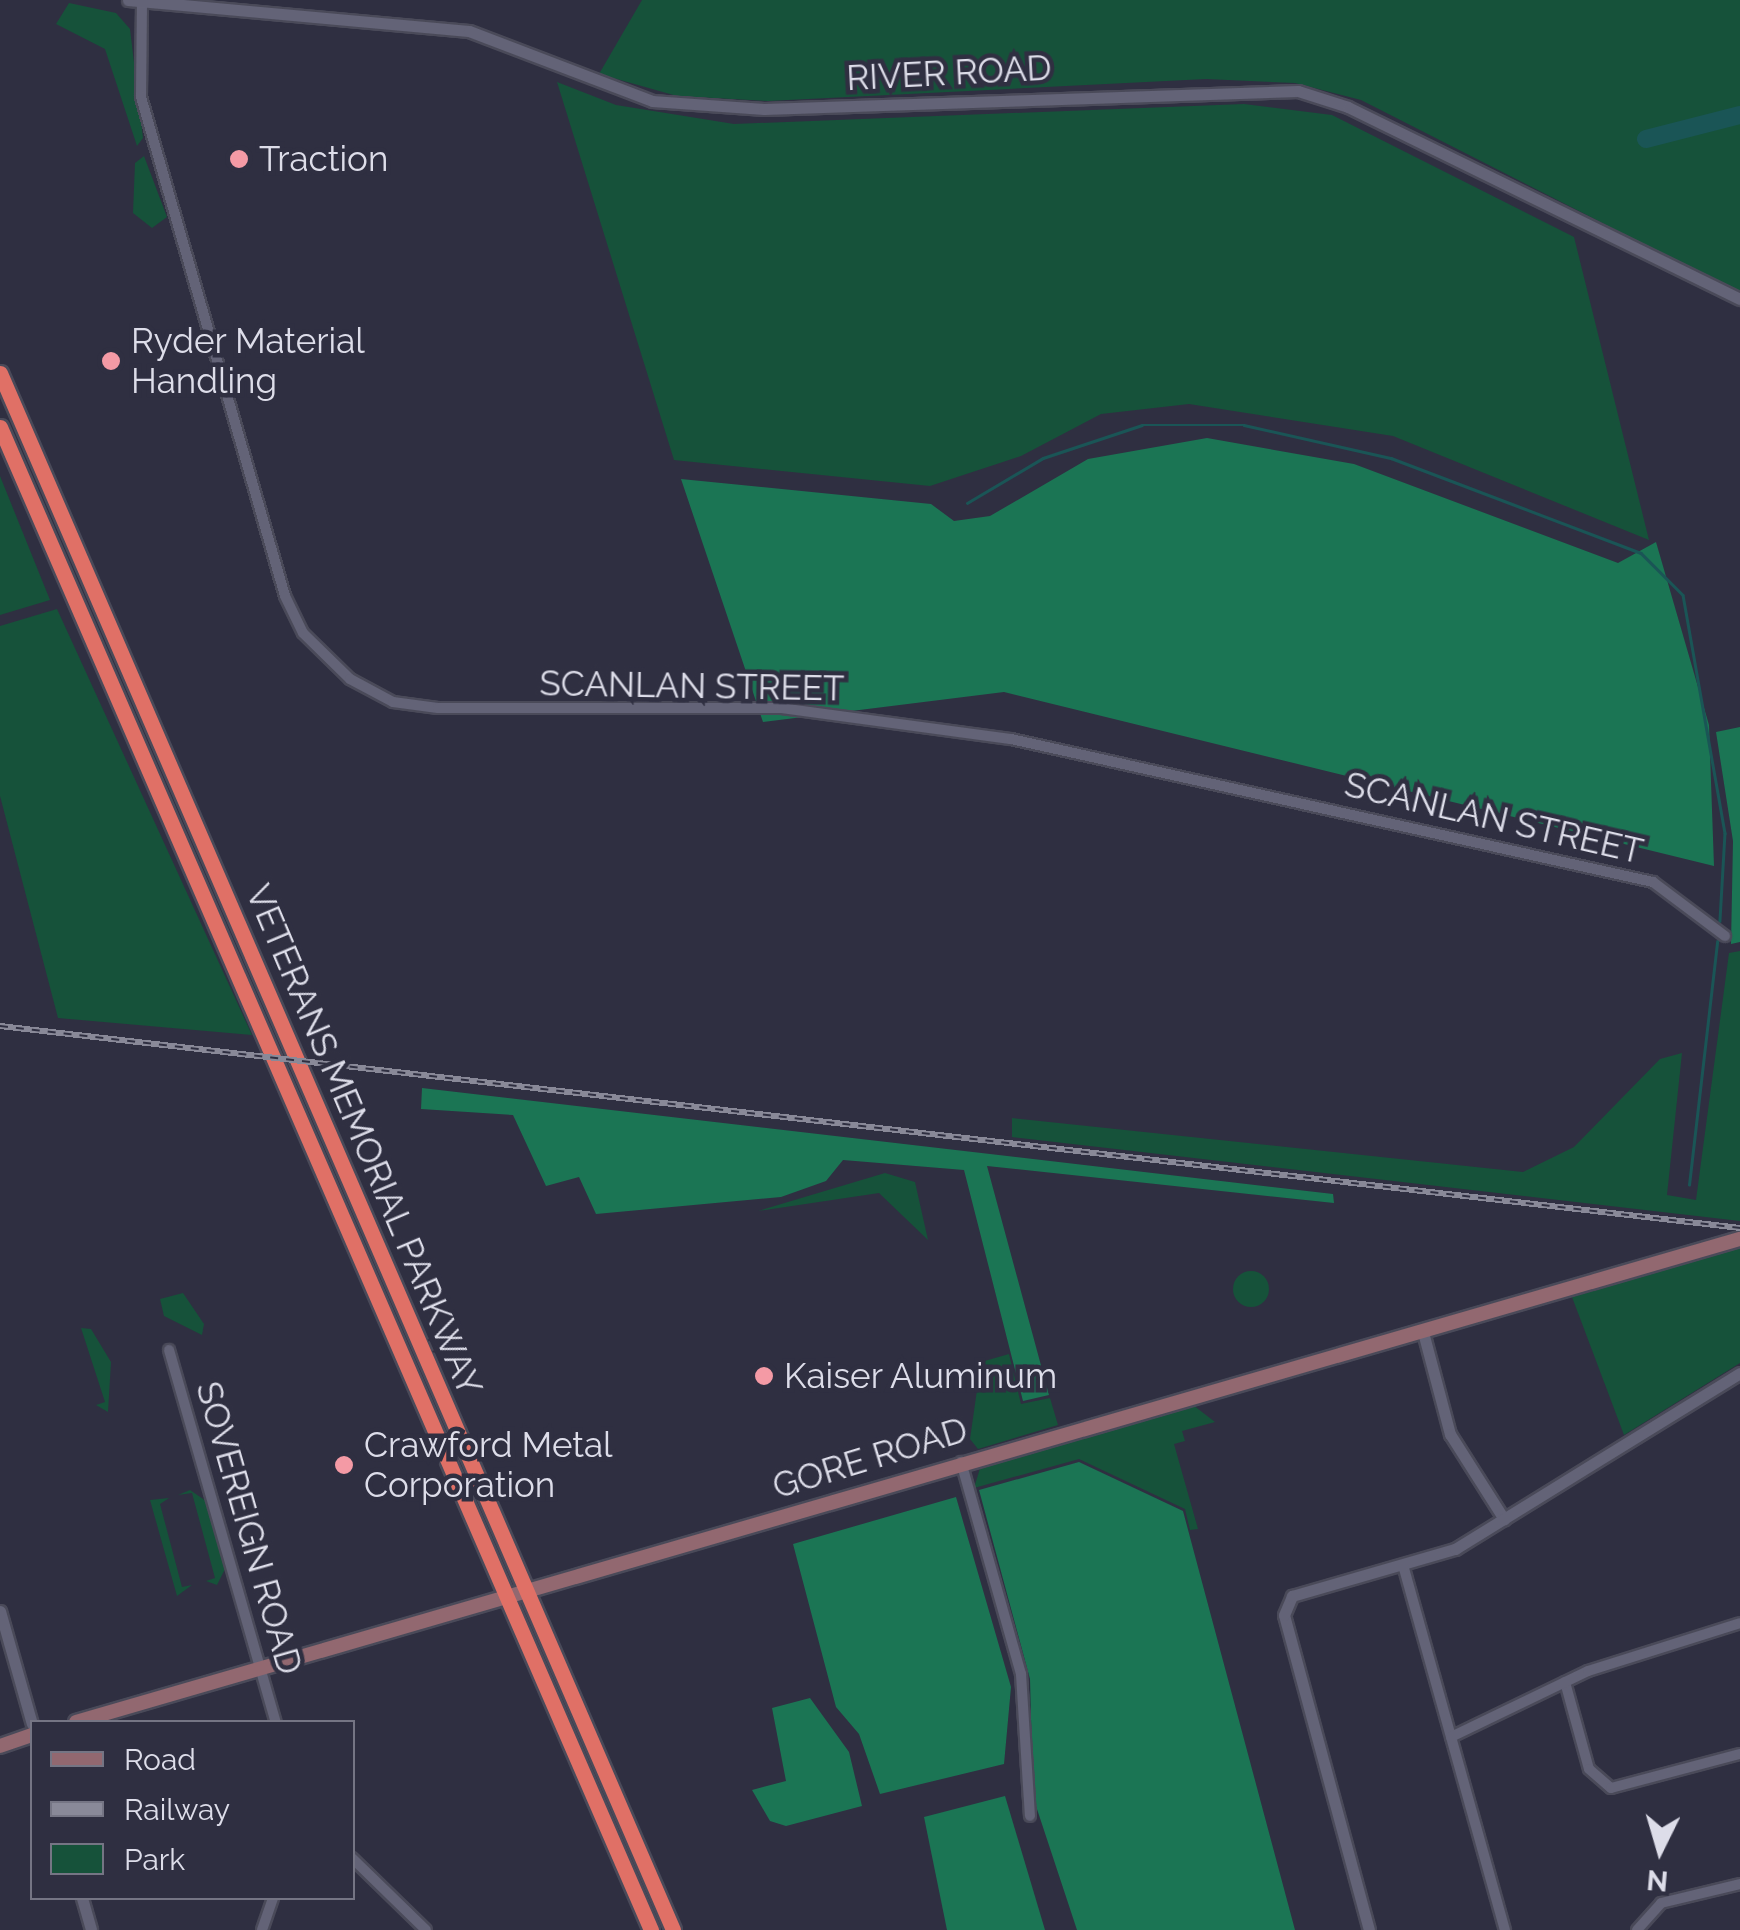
<!DOCTYPE html>
<html>
<head>
<meta charset="utf-8">
<style>
  body { margin:0 }
  #map { position:relative; width:1740px; height:1930px; overflow:hidden; background:#2f2f41; font-family:Raleway,sans-serif }
  div>[style] { position:absolute }
  .green>* { inset:0; background:#16523a }
  .round { border-radius:50% }
  .forest>* { inset:0; background:#1b7554 }
  .stream>* { height:2.5px; margin:-1.25px; padding:0 1.25px; transform-origin:1.25px; border-radius:1.25px; background:#1a5556 }
  .river>* { height:18px; margin:-9px; padding:0 9px; transform-origin:9px; border-radius:9px; background:#1a5556 }
  .roads { filter:drop-shadow(2px 0 #4a4a59) drop-shadow(-2px 0 #4a4a59) drop-shadow(0 2px #4a4a59) drop-shadow(0 -2px #4a4a59) }
  .minor>* { height:10px; margin:-5px; padding:0 5px; transform-origin:5px; border-radius:5px; background:#636377 }
  .tertiary>* { height:11px; margin:-5.5px; padding:0 5.5px; transform-origin:5.5px; border-radius:5.5px; background:#636377 }
  .secondary>* { height:14px; margin:-7px; padding:0 7px; transform-origin:7px; border-radius:7px; background:#926870 }
  .trunk>* { height:15px; margin:-7.5px; padding:0 7.5px; transform-origin:7.5px; border-radius:7.5px; background:#e07066 }
  .rail>* { height:6px; margin-top:-3px; transform-origin:0; background:repeating-linear-gradient(90deg,#2f2f41 0 8px,#898998 0 16px); box-sizing:border-box; border-block:2px solid #898998 }
  .dots>* { width:28px; height:28px; translate:-50% -50%; box-sizing:border-box; border:5px solid #2f2f41; border-radius:50% }
  span { translate:-50% -50%; white-space:nowrap; text-align:center; line-height:1.15; -webkit-text-stroke:9px #2f2f41; paint-order:stroke }
  .street-label { font-size:35px; color:#dddde9 }
  .poi-label { font-size:35px; color:#dddde9 }
  .left { translate:0 -50%; text-align:left }
  .legend { position:absolute; left:30px; top:1720px; width:325px; height:180px; box-sizing:border-box; background:#2f2f41; border:2px solid #757584; margin:0; padding:12px 18px; list-style:none; font-size:30px; color:#dddde9 }
  .legend li { display:flex; align-items:center; gap:20px; height:50px }
  .legend b { width:50px; border:2px solid #757584 }
  .north { position:absolute; left:1610px; top:1800px; width:100px; height:100px; -webkit-text-stroke:8px #2f2f41; paint-order:stroke; rotate:185deg; font-size:28px; font-weight:700; line-height:40px; text-align:center; color:#dddde9 }
  .north::after { content:''; display:block; margin:auto; width:35px; height:45px; background:#dddde9; clip-path:polygon(50% 0,100% 100%,50% 72%,0 100%) }
</style>
</head>
<body>
<div id="map">
  <div class="green">
    <i style="clip-path:polygon(642px 0,1740px 0,1740px 293px,1361px 100px,1295px 83px,1206px 79px,768px 101px,677px 96px,599px 74px)"></i>
    <i style="clip-path:polygon(69px 3px,116px 13px,130px 29px,143px 138px,137px 146px,105px 49px,56px 24px)"></i>
    <i style="clip-path:polygon(557px 82px,616px 105px,734px 124px,1244px 104px,1332px 115px,1574px 237px,1649px 540px,1393px 436px,1189px 404px,1101px 414px,1021px 456px,930px 486px,674px 460px)"></i>
    <i style="clip-path:polygon(144px 156px,167px 217px,152px 228px,133px 213px,135px 163px)"></i>
    <i style="clip-path:polygon(0 476px,50px 600px,0 615px)"></i>
    <i style="clip-path:polygon(57px 609px,252px 1035px,58px 1018px,0 796px,0 626px)"></i>
    <i style="clip-path:polygon(1740px 951px,1740px 1221px,1012px 1137px,1012px 1118px,1523px 1172px,1574px 1147px,1660px 1059px,1682px 1053px,1667px 1195px,1696px 1200px,1729px 953px)"></i>
    <i style="clip-path:polygon(885px 1173px,915px 1182px,928px 1240px,879px 1193px,758px 1211px)"></i>
    <i style="clip-path:polygon(1740px 1245px,1740px 1363px,1624px 1435px,1572px 1297px)"></i>
    <i class="round" style="left:1233px;top:1271px;width:36px;height:36px"></i>
    <i style="clip-path:polygon(183px 1293px,204px 1324px,202px 1335px,164px 1316px,160px 1299px)"></i>
    <i style="clip-path:polygon(81px 1328px,91px 1329px,111px 1362px,108px 1412px,96px 1405px,105px 1402px)"></i>
    <i style="clip-path:polygon(1009px 1354px,1021px 1404px,1050px 1398px,1058px 1425px,978px 1449px,970px 1439px,981px 1362px)"></i>
    <i style="clip-path:polygon(1193px 1405px,1215px 1422px,1182px 1431px,1185px 1441px,1174px 1444px,1198px 1529px,1190px 1530px,1185px 1509px,1079px 1459px,974px 1488px,981px 1465px)"></i>
    <i style="clip-path:polygon(190px 1490px,206px 1501px,225px 1569px,217px 1585px,206px 1581px,215px 1578px,192px 1493px,178px 1495px)"></i>
    <i style="clip-path:polygon(169px 1498px,160px 1504px,182px 1587px,192px 1585px,177px 1596px,150px 1500px)"></i>
  </div>
  <div class="forest">
    <i style="clip-path:polygon(1207px 438px,1354px 464px,1618px 563px,1656px 542px,1709px 725px,1714px 866px,1004px 692px,763px 722px,681px 479px,931px 504px,954px 521px,990px 516px,1088px 459px)"></i>
    <i style="clip-path:polygon(1740px 727px,1740px 942px,1731px 944px,1733px 841px,1716px 732px)"></i>
    <i style="clip-path:polygon(422px 1088px,1333px 1194px,1334px 1203px,987px 1166px,1049px 1395px,1023px 1401px,964px 1170px,843px 1160px,826px 1181px,781px 1197px,596px 1214px,579px 1177px,546px 1186px,513px 1115px,421px 1109px)"></i>
    <i style="clip-path:polygon(1079px 1462px,1183px 1511px,1295px 1930px,1077px 1930px,1033px 1797px,1030px 1679px,979px 1490px)"></i>
    <i style="clip-path:polygon(956px 1497px,1011px 1687px,1004px 1764px,880px 1794px,859px 1734px,836px 1707px,793px 1544px)"></i>
    <i style="clip-path:polygon(810px 1698px,849px 1752px,862px 1806px,786px 1826px,770px 1821px,752px 1790px,786px 1781px,772px 1708px)"></i>
    <i style="clip-path:polygon(1005px 1796px,1045px 1930px,947px 1930px,924px 1817px)"></i>
  </div>
  <div class="stream">
    <i style="left:967px;top:503px;width:88px;rotate:-30.6deg"></i>
    <i style="left:1043px;top:458px;width:104px;rotate:-18.4deg"></i>
    <i style="left:1142px;top:425px;width:102px"></i>
    <i style="left:1244px;top:425px;width:151px;rotate:12.7deg"></i>
    <i style="left:1391px;top:458px;width:267px;rotate:20.8deg"></i>
    <i style="left:1641px;top:553px;width:59px;rotate:45deg"></i>
    <i style="left:1683px;top:595px;width:242px;rotate:80deg"></i>
    <i style="left:1725px;top:833px;width:88px;rotate:93.3deg"></i>
    <i style="left:1689px;top:1185px;width:245px;rotate:-83.4deg"></i>
  </div>
  <div class="river">
    <i style="left:1646px;top:139px;width:97px;rotate:-14.3deg"></i>
  </div>
  <div class="roads">
    <div class="minor">
      <i style="left:142px;top:1px;width:96px;rotate:90.6deg"></i>
      <i style="left:141px;top:97px;width:519px;rotate:73.9deg"></i>
      <i style="left:285px;top:596px;width:41px;rotate:64.1deg"></i>
      <i style="left:303px;top:633px;width:66px;rotate:44.4deg"></i>
      <i style="left:350px;top:679px;width:49px;rotate:28.1deg"></i>
      <i style="left:393px;top:702px;width:45px;rotate:7.6deg"></i>
      <i style="left:438px;top:708px;width:343px"></i>
      <i style="left:781px;top:708px;width:232px;rotate:7.7deg"></i>
      <i style="left:1011px;top:739px;width:658px;rotate:12.56deg"></i>
      <i style="left:1653px;top:882px;width:90px;rotate:36.9deg"></i>
      <i style="left:169px;top:1350px;width:387px;rotate:74deg"></i>
      <i style="left:961px;top:1462px;width:220px;rotate:74.2deg"></i>
      <i style="left:1021px;top:1674px;width:142px;rotate:86.4deg"></i>
      <i style="left:1403px;top:1565px;width:379px;rotate:74.4deg"></i>
      <i style="left:1565px;top:1682px;width:90px;rotate:74.6deg"></i>
      <i style="left:1589px;top:1769px;width:29px;rotate:41deg"></i>
      <i style="left:1611px;top:1788px;width:133px;rotate:-14.8deg"></i>
      <i style="left:1451px;top:1737px;width:152px;rotate:-25.7deg"></i>
      <i style="left:1588px;top:1671px;width:159px;rotate:-17.5deg"></i>
      <i style="left:352px;top:1858px;width:103px;rotate:44.2deg"></i>
      <i style="left:262px;top:1930px;width:34px;rotate:-71deg"></i>
      <i style="left:1637px;top:1930px;width:36px;rotate:-48deg"></i>
      <i style="left:1661px;top:1903px;width:81px;rotate:-13.5deg"></i>
    </div>
    <div class="tertiary">
      <i style="left:128px;top:0;width:342px;rotate:5.2deg"></i>
      <i style="left:469px;top:31px;width:196px;rotate:20.9deg"></i>
      <i style="left:652px;top:101px;width:112px;rotate:4.1deg"></i>
      <i style="left:764px;top:109px;width:534px;rotate:-1.93deg"></i>
      <i style="left:1298px;top:91px;width:52px;rotate:17.7deg"></i>
      <i style="left:1348px;top:107px;width:436px;rotate:26.1deg"></i>
      <i style="left:1423px;top:1332px;width:106px;rotate:75.2deg"></i>
      <i style="left:1450px;top:1434px;width:101px;rotate:57.6deg"></i>
      <i style="left:0;top:1611px;width:117px;rotate:74.2deg"></i>
      <i style="left:82px;top:1898px;width:33px;rotate:74deg"></i>
      <i style="left:1369px;top:1930px;width:326px;rotate:-105.1deg"></i>
      <i style="left:1284px;top:1615px;width:21px;rotate:-67deg"></i>
      <i style="left:1292px;top:1596px;width:170px;rotate:-16.1deg"></i>
      <i style="left:1455px;top:1549px;width:335px;rotate:-31.7deg"></i>
    </div>
    <div class="secondary">
      <i style="left:76px;top:1722px;width:1733px;rotate:-16.19deg"></i>
      <i style="left:0;top:1746px;width:34px;rotate:-19deg"></i>
    </div>
    <div class="trunk">
      <i style="left:0;top:373px;width:1696px;rotate:66.62deg"></i>
      <i style="left:0;top:427px;width:1638px;rotate:66.58deg"></i>
    </div>
  </div>
  <div class="rail">
    <i style="left:0;top:1026px;width:1752px;rotate:6.62deg"></i>
  </div>
  <div class="dots">
    <i style="left:239px;top:159px;background:#f49aa5"></i>
    <i style="left:111px;top:361px;background:#f49aa5"></i>
    <i style="left:764px;top:1376px;background:#f49aa5"></i>
    <i style="left:344px;top:1465px;background:#f49aa5"></i>
  </div>
  <div class="street-label">
    <span style="left:949px;top:73px;rotate:-3deg">RIVER ROAD</span>
    <span style="left:692px;top:686px;rotate:1deg">SCANLAN STREET</span>
    <span style="left:1494px;top:818px;rotate:13deg">SCANLAN STREET</span>
    <span style="left:364px;top:1140px;rotate:67deg">VETERANS MEMORIAL PARKWAY</span>
    <span style="left:870px;top:1458px;rotate:-17deg">GORE ROAD</span>
    <span style="left:249px;top:1528px;rotate:74deg">SOVEREIGN ROAD</span>
  </div>
  <div class="poi-label">
    <span class="left" style="left:259px;top:159px">Traction</span>
    <span class="left" style="left:131px;top:361px">Ryder Material<br>Handling</span>
    <span class="left" style="left:784px;top:1376px">Kaiser Aluminum</span>
    <span class="left" style="left:364px;top:1465px">Crawford Metal<br>Corporation</span>
  </div>
  <ul class="legend">
  <li><b style="height:12px;background:#926870"></b>Road</li>
  <li><b style="height:12px;background:#898998"></b>Railway</li>
  <li><b style="height:28px;background:#16523a"></b>Park</li>
  </ul>
  <div class="north">N</div>
</div>
</body>
</html>
